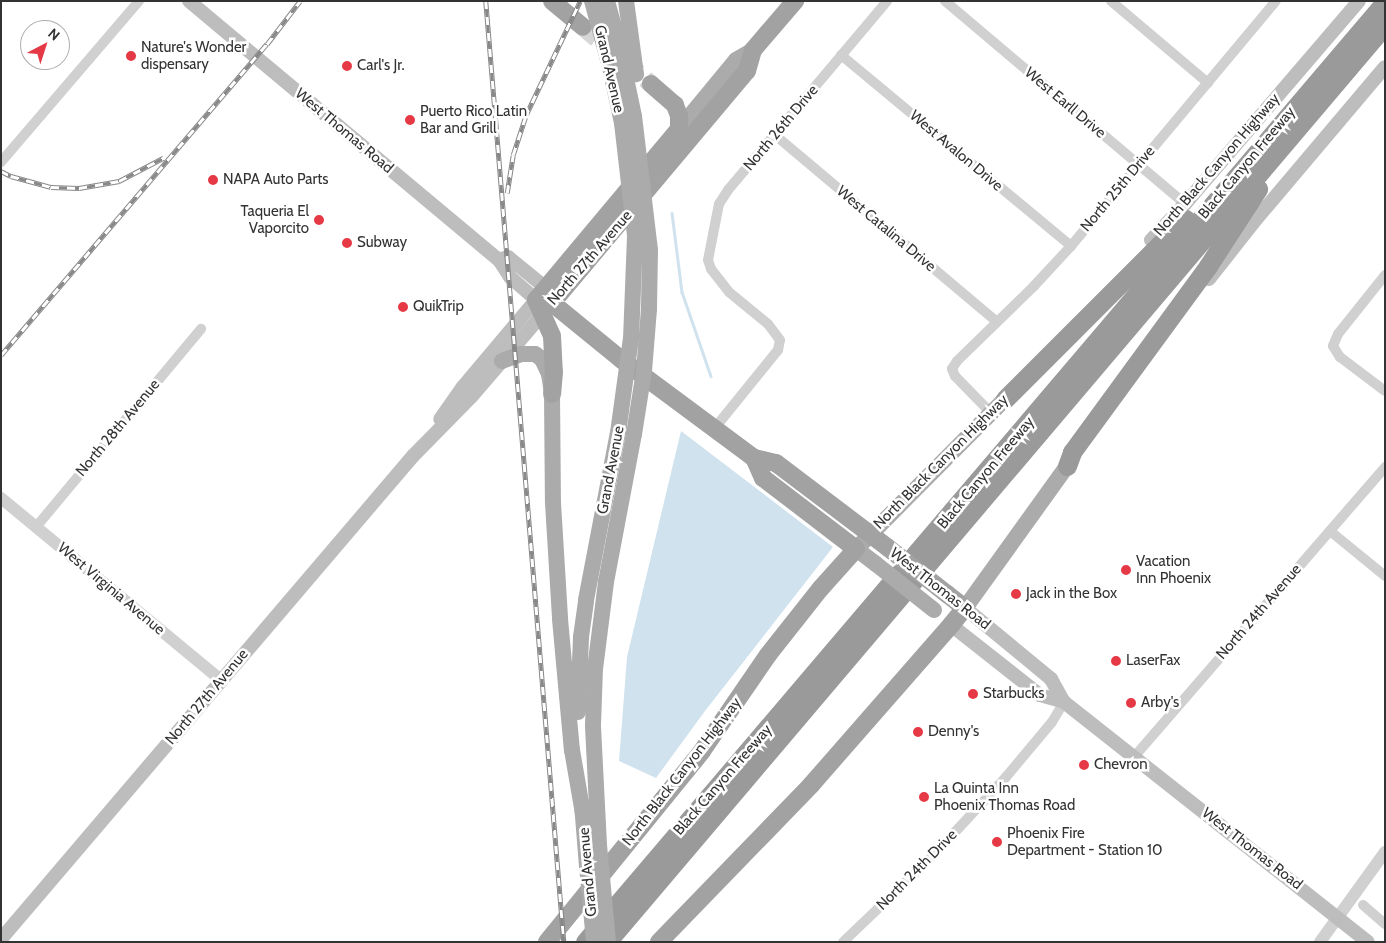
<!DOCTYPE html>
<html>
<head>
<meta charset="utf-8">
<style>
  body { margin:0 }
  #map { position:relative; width:1386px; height:943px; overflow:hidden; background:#fff; font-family:Cabin,sans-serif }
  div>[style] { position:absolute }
  .water>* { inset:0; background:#cfe2ee }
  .stream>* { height:2.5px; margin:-1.25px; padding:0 1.25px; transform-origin:1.25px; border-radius:1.25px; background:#cfe2ee }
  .trunk-tunnel>* { height:18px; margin-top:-9px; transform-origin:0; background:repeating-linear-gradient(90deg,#d6d6d6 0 18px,transparent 0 27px) }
  .minor>* { height:10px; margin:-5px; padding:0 5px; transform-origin:5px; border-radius:5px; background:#d0d0d0 }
  .tertiary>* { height:12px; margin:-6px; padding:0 6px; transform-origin:6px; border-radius:6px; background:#d0d0d0 }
  .secondary>* { height:14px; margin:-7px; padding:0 7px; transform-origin:7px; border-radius:7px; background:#bdbdbd }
  .primary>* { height:16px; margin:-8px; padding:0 8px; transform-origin:8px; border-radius:8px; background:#ababab }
  .trunk>* { height:18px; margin:-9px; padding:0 9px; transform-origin:9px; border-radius:9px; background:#a2a2a2 }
  .motorway>* { height:19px; margin:-9.5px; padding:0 9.5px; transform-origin:9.5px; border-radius:9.5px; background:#9a9a9a }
  .rail>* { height:4.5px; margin-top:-2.25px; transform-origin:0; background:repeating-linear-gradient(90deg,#fff 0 8px,#888 0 16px); box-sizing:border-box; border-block:1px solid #888 }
  .primary-bridge>* { height:16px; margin:-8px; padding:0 8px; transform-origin:8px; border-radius:8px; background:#ababab }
  .trunk-bridge>* { height:18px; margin:-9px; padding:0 9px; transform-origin:9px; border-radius:9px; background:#a2a2a2 }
  .dots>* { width:14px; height:14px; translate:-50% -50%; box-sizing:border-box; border:2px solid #fff; border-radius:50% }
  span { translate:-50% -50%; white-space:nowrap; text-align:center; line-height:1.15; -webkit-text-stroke:5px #fff; paint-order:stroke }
  .poi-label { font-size:15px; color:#333 }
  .left { translate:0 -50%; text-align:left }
  .right { translate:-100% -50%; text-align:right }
  .street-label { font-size:15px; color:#333 }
  .frame { position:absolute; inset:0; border:2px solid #333; pointer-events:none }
  .north { position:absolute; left:20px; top:20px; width:50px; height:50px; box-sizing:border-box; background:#fff; border:1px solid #adadad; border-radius:50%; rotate:40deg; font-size:14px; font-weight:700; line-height:20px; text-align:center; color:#333 }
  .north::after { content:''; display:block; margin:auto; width:18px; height:22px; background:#e63946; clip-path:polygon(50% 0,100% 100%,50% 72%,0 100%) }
</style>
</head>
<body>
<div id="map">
  <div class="water">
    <i style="clip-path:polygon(681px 431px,833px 547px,705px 711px,656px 778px,619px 761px,627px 657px)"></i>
  </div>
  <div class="stream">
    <i style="left:672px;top:213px;width:80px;rotate:82.8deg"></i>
    <i style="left:682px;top:292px;width:89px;rotate:71deg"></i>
  </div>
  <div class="trunk-tunnel">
    <i style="left:583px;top:27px;width:89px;rotate:40deg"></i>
  </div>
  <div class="minor">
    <i style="left:945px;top:1px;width:314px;rotate:40.2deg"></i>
    <i style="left:1111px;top:1px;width:127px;rotate:40.2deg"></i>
    <i style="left:841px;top:55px;width:299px;rotate:39.7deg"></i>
    <i style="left:775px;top:135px;width:290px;rotate:40.1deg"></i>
    <i style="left:1px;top:162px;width:212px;rotate:-49.4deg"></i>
    <i style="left:1385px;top:275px;width:75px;rotate:128.5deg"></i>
    <i style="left:1338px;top:334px;width:13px;rotate:113deg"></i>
    <i style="left:1333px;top:346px;width:13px;rotate:58deg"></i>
    <i style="left:1340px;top:357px;width:56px;rotate:37.1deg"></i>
    <i style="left:991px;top:413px;width:52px;rotate:-134.2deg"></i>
    <i style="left:955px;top:376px;width:8px;rotate:-113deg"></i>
    <i style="left:952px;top:369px;width:9px;rotate:-58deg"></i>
    <i style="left:957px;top:361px;width:107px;rotate:-44.2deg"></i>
    <i style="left:1034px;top:286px;width:54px;rotate:-47.2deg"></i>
    <i style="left:1071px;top:246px;width:319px;rotate:-50.1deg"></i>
    <i style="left:714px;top:429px;width:102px;rotate:-51deg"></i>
    <i style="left:778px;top:350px;width:10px;rotate:-79deg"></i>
    <i style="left:780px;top:340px;width:20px;rotate:-127deg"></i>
    <i style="left:768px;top:324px;width:50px;rotate:-140.6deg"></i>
    <i style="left:729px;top:292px;width:29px;rotate:-128deg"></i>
    <i style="left:711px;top:269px;width:9px;rotate:-108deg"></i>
    <i style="left:708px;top:260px;width:57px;rotate:-78.9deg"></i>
    <i style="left:719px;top:204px;width:17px;rotate:-57deg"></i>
    <i style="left:728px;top:190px;width:247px;rotate:-49.9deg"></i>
    <i style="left:36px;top:527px;width:258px;rotate:-50.2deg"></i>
    <i style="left:1330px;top:531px;width:71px;rotate:39.3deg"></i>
    <i style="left:1134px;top:757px;width:384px;rotate:-49.1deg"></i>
    <i style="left:1363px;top:905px;width:29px;rotate:41deg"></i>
    <i style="left:843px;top:942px;width:120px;rotate:-43.7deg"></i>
    <i style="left:930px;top:859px;width:112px;rotate:-47.2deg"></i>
    <i style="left:1006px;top:777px;width:72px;rotate:-50.1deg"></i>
    <i style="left:1052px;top:722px;width:23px;rotate:-59deg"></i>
  </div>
  <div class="tertiary">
    <i style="left:1px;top:498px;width:286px;rotate:39.6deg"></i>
    <i style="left:1320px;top:942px;width:111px;rotate:-54.2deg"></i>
  </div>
  <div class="secondary">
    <i style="left:189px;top:1px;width:404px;rotate:39.9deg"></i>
    <i style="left:499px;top:260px;width:20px;rotate:57deg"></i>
    <i style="left:510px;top:277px;width:35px;rotate:41deg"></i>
    <i style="left:536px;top:300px;width:115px;rotate:130.1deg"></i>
    <i style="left:462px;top:388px;width:38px;rotate:125deg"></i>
    <i style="left:1151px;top:240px;width:50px;rotate:-46.6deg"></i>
    <i style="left:1185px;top:204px;width:267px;rotate:-49.4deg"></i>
    <i style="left:1209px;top:279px;width:71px;rotate:-51.8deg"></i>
    <i style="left:1253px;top:223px;width:204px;rotate:-49.8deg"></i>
    <i style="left:965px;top:608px;width:112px;rotate:39.5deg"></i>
    <i style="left:1051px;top:679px;width:26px;rotate:61deg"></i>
    <i style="left:951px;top:625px;width:113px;rotate:38.2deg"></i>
    <i style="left:1040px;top:695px;width:25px;rotate:16deg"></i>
    <i style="left:1064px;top:702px;width:387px;rotate:38.3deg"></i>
    <i style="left:1px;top:939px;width:635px;rotate:-49.54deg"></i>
    <i style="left:413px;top:456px;width:84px;rotate:-45.5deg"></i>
    <i style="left:472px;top:396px;width:123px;rotate:-49.3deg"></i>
    <i style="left:552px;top:303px;width:16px;rotate:-112deg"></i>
    <i style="left:546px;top:288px;width:49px;rotate:-140.8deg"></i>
    <i style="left:508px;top:257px;width:9px;rotate:162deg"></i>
  </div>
  <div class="primary">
    <i style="left:679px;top:129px;width:89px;rotate:-50.4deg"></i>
    <i style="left:736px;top:60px;width:20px;rotate:-30deg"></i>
    <i style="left:502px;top:361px;width:20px;rotate:-20deg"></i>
    <i style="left:521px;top:354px;width:14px"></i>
    <i style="left:535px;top:354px;width:9px;rotate:36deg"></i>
    <i style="left:542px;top:359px;width:17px;rotate:65deg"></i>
    <i style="left:549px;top:374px;width:20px;rotate:81deg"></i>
    <i style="left:552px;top:394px;width:109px;rotate:89.5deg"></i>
    <i style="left:553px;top:503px;width:116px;rotate:86.5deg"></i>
    <i style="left:560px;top:619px;width:132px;rotate:84.8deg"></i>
    <i style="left:572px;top:750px;width:65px;rotate:80.2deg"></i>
    <i style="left:876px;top:564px;width:25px;rotate:-143deg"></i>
    <i style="left:856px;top:549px;width:211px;rotate:-45.2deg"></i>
    <i style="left:965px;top:608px;width:175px;rotate:-54.3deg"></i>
    <i style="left:578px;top:712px;width:75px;rotate:-87.7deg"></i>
    <i style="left:581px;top:637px;width:37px;rotate:-82deg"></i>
    <i style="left:586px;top:600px;width:170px;rotate:-79.2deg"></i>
    <i style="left:582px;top:804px;width:62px;rotate:85.4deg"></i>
    <i style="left:599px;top:845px;width:120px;rotate:-92.9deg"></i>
    <i style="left:593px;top:725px;width:56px;rotate:-88deg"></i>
    <i style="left:595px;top:669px;width:88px;rotate:-82.8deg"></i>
    <i style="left:606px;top:582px;width:151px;rotate:-79.3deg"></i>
  </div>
  <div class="trunk">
    <i style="left:552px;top:1px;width:40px;rotate:40deg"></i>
    <i style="left:536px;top:300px;width:16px;rotate:11deg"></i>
    <i style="left:552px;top:303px;width:90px;rotate:39.2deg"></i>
    <i style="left:622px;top:360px;width:164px;rotate:36.6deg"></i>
    <i style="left:754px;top:458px;width:23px;rotate:13deg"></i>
    <i style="left:776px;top:463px;width:139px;rotate:37.1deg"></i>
    <i style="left:536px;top:300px;width:223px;rotate:-50.1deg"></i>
    <i style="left:679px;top:129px;width:13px;rotate:-90deg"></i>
    <i style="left:679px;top:116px;width:12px;rotate:-110deg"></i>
    <i style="left:675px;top:105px;width:32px;rotate:-139deg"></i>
    <i style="left:536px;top:300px;width:39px;rotate:66deg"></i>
    <i style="left:552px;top:336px;width:36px;rotate:87deg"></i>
    <i style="left:554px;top:372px;width:22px;rotate:95deg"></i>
    <i style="left:552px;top:303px;width:303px;rotate:-50deg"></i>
    <i style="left:747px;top:71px;width:22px;rotate:-74deg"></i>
    <i style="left:753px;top:50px;width:65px;rotate:-49.4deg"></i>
    <i style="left:547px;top:942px;width:246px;rotate:-50.9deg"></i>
    <i style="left:702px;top:751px;width:116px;rotate:-55.5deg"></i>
    <i style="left:768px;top:655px;width:85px;rotate:-51.7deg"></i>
    <i style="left:821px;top:588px;width:52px;rotate:-48.1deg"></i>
    <i style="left:856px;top:549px;width:117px;rotate:-142.6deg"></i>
    <i style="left:763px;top:478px;width:22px;rotate:-114deg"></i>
    <i style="left:659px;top:942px;width:219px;rotate:-45.9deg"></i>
    <i style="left:811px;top:785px;width:213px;rotate:-48.8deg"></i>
    <i style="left:951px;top:625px;width:22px;rotate:-51deg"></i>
    <i style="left:965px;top:608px;width:23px;rotate:-142deg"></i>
  </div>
  <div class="motorway">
    <i style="left:1005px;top:399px;width:255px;rotate:-45deg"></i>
    <i style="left:1067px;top:466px;width:15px;rotate:-70deg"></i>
    <i style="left:1072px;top:452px;width:230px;rotate:-53.8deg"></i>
    <i style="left:1208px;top:266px;width:92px;rotate:-57deg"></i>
    <i style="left:585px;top:942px;width:1234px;rotate:-49.6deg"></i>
    <i style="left:607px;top:942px;width:1203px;rotate:-49.69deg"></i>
  </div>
  <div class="rail">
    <i style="left:486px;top:1px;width:944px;rotate:85.26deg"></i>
    <i style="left:1px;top:171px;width:11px;rotate:27deg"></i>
    <i style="left:11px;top:176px;width:41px;rotate:15.4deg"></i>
    <i style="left:51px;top:187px;width:28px;rotate:2deg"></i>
    <i style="left:79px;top:188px;width:41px;rotate:-9.9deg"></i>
    <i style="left:119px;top:181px;width:50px;rotate:-27.6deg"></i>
    <i style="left:507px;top:193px;width:38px;rotate:-81deg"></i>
    <i style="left:513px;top:155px;width:40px;rotate:-72deg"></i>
    <i style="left:525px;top:117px;width:128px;rotate:-64.6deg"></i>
    <i style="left:1px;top:355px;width:409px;rotate:-49.5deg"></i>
    <i style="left:267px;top:44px;width:54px;rotate:-52.5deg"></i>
  </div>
  <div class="primary-bridge">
    <i style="left:592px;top:1px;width:68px;rotate:74.7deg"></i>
    <i style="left:610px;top:67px;width:57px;rotate:77.9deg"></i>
    <i style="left:622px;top:123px;width:114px;rotate:83.4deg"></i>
    <i style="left:635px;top:236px;width:102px;rotate:92.2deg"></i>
    <i style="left:631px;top:338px;width:96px;rotate:97.8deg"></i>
    <i style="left:607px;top:1px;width:46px;rotate:74.7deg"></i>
    <i style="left:619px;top:45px;width:73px;rotate:78.1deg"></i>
    <i style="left:634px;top:116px;width:135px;rotate:83.2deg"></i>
    <i style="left:650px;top:250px;width:59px;rotate:91deg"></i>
    <i style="left:649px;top:309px;width:62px;rotate:94.6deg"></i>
    <i style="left:644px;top:371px;width:64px;rotate:99deg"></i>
    <i style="left:626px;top:1px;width:74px;rotate:82.2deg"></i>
    <i style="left:876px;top:564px;width:74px;rotate:38.4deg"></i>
    <i style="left:599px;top:845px;width:97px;rotate:84.7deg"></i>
    <i style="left:587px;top:866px;width:76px;rotate:84.7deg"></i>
  </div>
  <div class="trunk-bridge">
    <i style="left:887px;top:547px;width:76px;rotate:38.1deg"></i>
  </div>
  <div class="dots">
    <i style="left:131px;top:56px;background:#e63946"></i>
    <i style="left:347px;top:66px;background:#e63946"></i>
    <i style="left:410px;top:120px;background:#e63946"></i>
    <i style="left:213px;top:180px;background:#e63946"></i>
    <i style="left:319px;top:220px;background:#e63946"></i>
    <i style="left:347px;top:243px;background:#e63946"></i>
    <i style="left:403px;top:307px;background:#e63946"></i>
    <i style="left:1126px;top:570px;background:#e63946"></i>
    <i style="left:1016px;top:594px;background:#e63946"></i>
    <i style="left:1116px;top:661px;background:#e63946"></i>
    <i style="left:973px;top:694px;background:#e63946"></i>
    <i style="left:1131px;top:703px;background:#e63946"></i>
    <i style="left:918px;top:732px;background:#e63946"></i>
    <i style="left:1084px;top:765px;background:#e63946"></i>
    <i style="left:924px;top:797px;background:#e63946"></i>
    <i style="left:997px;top:842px;background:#e63946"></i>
  </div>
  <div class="poi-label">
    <span class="left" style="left:141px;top:56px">Nature's Wonder<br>dispensary</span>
    <span class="left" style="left:357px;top:66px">Carl's Jr.</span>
    <span class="left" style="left:420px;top:120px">Puerto Rico Latin<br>Bar and Grill</span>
    <span class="left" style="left:223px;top:180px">NAPA Auto Parts</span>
    <span class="right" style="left:309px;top:220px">Taqueria El<br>Vaporcito</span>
    <span class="left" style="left:357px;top:243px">Subway</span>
    <span class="left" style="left:413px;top:307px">QuikTrip</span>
    <span class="left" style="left:1136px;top:570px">Vacation<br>Inn Phoenix</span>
    <span class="left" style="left:1026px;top:594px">Jack in the Box</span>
    <span class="left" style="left:1126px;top:661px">LaserFax</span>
    <span class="left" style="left:983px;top:694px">Starbucks</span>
    <span class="left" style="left:1141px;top:703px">Arby's</span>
    <span class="left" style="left:928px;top:732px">Denny's</span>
    <span class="left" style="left:1094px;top:765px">Chevron</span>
    <span class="left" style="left:934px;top:797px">La Quinta Inn<br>Phoenix Thomas Road</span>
    <span class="left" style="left:1007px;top:842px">Phoenix Fire<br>Department - Station 10</span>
  </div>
  <div class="street-label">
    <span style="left:609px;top:69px;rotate:77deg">Grand Avenue</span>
    <span style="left:1065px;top:103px;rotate:40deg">West Earll Drive</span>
    <span style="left:781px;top:128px;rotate:-50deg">North 26th Drive</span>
    <span style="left:344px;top:131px;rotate:40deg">West Thomas Road</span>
    <span style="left:956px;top:151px;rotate:40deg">West Avalon Drive</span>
    <span style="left:1247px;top:163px;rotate:-50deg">Black Canyon Freeway</span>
    <span style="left:1217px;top:165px;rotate:-49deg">North Black Canyon Highway</span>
    <span style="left:1118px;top:189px;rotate:-50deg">North 25th Drive</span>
    <span style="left:886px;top:229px;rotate:40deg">West Catalina Drive</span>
    <span style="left:590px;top:258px;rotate:-49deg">North 27th Avenue</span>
    <span style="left:118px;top:428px;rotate:-50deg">North 28th Avenue</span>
    <span style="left:941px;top:462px;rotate:-45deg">North Black Canyon Highway</span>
    <span style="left:611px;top:470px;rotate:-79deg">Grand Avenue</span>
    <span style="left:986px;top:473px;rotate:-50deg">Black Canyon Freeway</span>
    <span style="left:111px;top:589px;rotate:40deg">West Virginia Avenue</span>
    <span style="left:940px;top:589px;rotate:38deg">West Thomas Road</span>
    <span style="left:1259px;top:612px;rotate:-49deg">North 24th Avenue</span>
    <span style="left:207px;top:697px;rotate:-50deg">North 27th Avenue</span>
    <span style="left:682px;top:772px;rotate:-52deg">North Black Canyon Highway</span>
    <span style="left:723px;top:780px;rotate:-49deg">Black Canyon Freeway</span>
    <span style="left:1252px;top:849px;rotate:38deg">West Thomas Road</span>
    <span style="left:917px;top:870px;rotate:-45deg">North 24th Drive</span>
    <span style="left:588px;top:872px;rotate:-95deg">Grand Avenue</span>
  </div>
  <div class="frame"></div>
  <div class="north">N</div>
</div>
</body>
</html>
